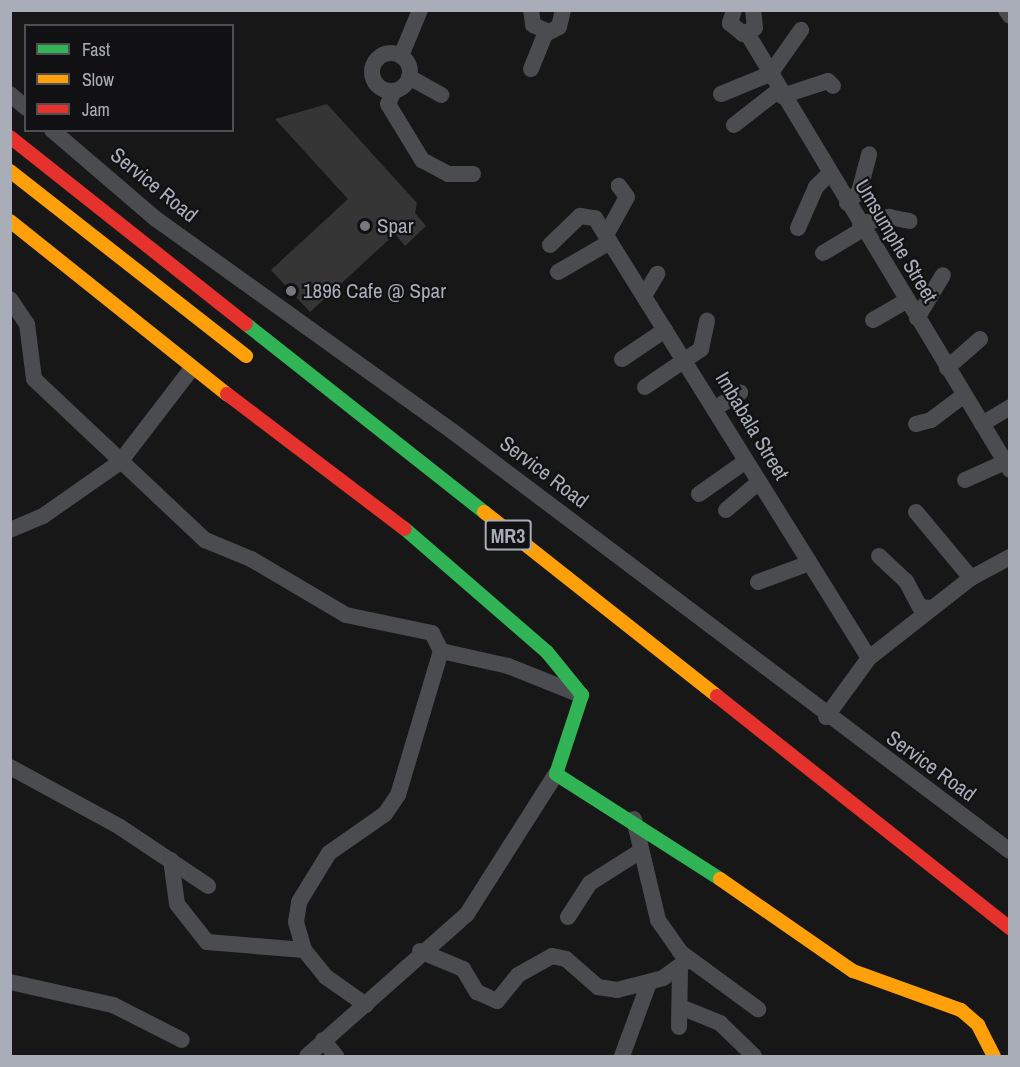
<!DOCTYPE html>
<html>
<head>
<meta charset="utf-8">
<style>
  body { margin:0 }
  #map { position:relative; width:1020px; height:1067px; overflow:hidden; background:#171717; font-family:"Archivo Narrow",sans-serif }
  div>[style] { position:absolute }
  .building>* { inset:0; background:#353536 }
  .street>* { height:16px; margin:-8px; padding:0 8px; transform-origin:8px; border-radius:8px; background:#4b4c50 }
  .street>.ring { margin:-8px; padding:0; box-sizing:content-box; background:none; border:16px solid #4b4c50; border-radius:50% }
  .fast>* { height:14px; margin:-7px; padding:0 7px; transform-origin:7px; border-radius:7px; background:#30b455 }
  .slow>* { height:14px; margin:-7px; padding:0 7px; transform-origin:7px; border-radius:7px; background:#ff9f0a }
  .jam>* { height:14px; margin:-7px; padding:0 7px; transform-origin:7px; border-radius:7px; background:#e5322d }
  .dots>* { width:16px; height:16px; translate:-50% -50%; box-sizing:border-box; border:3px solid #111113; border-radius:50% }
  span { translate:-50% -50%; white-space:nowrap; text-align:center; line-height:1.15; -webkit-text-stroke:4.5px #111113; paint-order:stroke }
  .shield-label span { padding:2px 4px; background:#111113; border:2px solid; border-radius:4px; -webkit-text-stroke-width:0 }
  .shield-label { font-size:20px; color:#a8adb8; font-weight:700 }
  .street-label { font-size:21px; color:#a8adb8 }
  .poi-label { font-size:21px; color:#a8adb8 }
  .left { translate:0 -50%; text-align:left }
  .frame { position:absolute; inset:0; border:12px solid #a8adb8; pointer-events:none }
  .legend { position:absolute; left:24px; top:24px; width:210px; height:108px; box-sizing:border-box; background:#111113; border:2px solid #4d4f55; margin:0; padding:8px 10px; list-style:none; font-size:18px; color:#a8adb8 }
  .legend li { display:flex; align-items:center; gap:12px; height:30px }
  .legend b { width:30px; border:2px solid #4d4f55 }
</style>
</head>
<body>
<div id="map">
  <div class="building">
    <i style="clip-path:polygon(327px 104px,417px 203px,415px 213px,426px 226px,405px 246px,395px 234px,310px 312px,271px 270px,348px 199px,275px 119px)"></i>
  </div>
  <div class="street">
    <i style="left:531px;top:10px;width:15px;rotate:82deg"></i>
    <i style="left:533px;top:25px;width:17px;rotate:24deg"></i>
    <i style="left:549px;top:32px;width:11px;rotate:-27deg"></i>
    <i style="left:559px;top:27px;width:17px;rotate:-77deg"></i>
    <i style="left:734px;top:10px;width:14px;rotate:107deg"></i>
    <i style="left:730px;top:23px;width:17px;rotate:40deg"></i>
    <i style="left:743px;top:34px;width:13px;rotate:-27deg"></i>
    <i style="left:755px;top:28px;width:18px;rotate:-96deg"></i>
    <i style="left:1006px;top:10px;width:7px;rotate:56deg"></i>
    <i style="left:747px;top:33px;width:510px;rotate:58.96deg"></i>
    <i class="ring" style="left:372px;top:53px;width:22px;height:22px"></i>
    <i style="left:401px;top:56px;width:50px;rotate:-67.6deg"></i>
    <i style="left:531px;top:69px;width:40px;rotate:-68deg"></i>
    <i style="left:409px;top:77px;width:37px;rotate:29deg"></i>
    <i style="left:394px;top:91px;width:14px;rotate:115deg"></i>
    <i style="left:388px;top:104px;width:66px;rotate:58.7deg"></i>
    <i style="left:422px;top:160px;width:30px;rotate:28deg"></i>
    <i style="left:448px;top:174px;width:25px"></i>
    <i style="left:10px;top:94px;width:21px;rotate:41deg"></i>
    <i style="left:721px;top:94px;width:53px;rotate:-22.2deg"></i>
    <i style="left:770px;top:74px;width:54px;rotate:-54.8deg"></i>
    <i style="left:782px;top:96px;width:48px;rotate:-18.1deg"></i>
    <i style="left:828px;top:81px;width:7px;rotate:45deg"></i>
    <i style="left:734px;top:125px;width:57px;rotate:-37.9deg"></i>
    <i style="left:52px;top:130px;width:137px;rotate:40.6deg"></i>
    <i style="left:156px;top:219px;width:364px;rotate:35.6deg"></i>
    <i style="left:452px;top:431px;width:698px;rotate:36.97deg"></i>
    <i style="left:847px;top:203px;width:16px;rotate:-43deg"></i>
    <i style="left:859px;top:192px;width:39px;rotate:-75deg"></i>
    <i style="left:860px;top:224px;width:30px;rotate:-14deg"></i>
    <i style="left:889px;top:217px;width:21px;rotate:11deg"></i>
    <i style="left:798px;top:228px;width:45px;rotate:-66.3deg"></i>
    <i style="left:816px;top:187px;width:18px;rotate:-45deg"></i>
    <i style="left:606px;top:235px;width:43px;rotate:-61.1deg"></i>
    <i style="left:627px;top:197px;width:14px;rotate:-126deg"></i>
    <i style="left:550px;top:245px;width:42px;rotate:-44deg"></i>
    <i style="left:580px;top:216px;width:15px;rotate:8deg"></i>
    <i style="left:595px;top:218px;width:518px;rotate:58.09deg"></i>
    <i style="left:823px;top:253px;width:47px;rotate:-31deg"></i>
    <i style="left:558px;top:272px;width:60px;rotate:-30deg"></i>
    <i style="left:644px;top:296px;width:26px;rotate:-59deg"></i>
    <i style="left:10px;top:299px;width:30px;rotate:56deg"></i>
    <i style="left:27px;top:324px;width:55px;rotate:82.7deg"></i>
    <i style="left:34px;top:379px;width:235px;rotate:43.3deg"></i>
    <i style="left:205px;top:540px;width:50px;rotate:22.4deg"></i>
    <i style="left:251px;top:559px;width:110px;rotate:30.5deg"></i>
    <i style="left:346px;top:615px;width:88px;rotate:11.8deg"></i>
    <i style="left:432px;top:633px;width:20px;rotate:63deg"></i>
    <i style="left:441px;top:651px;width:69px;rotate:12.6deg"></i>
    <i style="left:508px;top:666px;width:79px;rotate:21.7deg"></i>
    <i style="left:917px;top:318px;width:50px;rotate:-58.8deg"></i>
    <i style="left:873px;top:320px;width:38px;rotate:-30deg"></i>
    <i style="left:622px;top:359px;width:52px;rotate:-34deg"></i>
    <i style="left:947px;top:368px;width:44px;rotate:-41.3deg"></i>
    <i style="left:645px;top:387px;width:68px;rotate:-34.2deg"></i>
    <i style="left:701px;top:349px;width:29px;rotate:-78deg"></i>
    <i style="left:714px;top:409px;width:31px;rotate:-32deg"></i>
    <i style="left:916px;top:424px;width:16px;rotate:-15deg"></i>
    <i style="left:931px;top:420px;width:41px;rotate:-37.1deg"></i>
    <i style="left:982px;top:424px;width:33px;rotate:-31deg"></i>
    <i style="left:965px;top:480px;width:44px;rotate:-24.2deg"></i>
    <i style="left:699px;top:494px;width:57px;rotate:-35.1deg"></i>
    <i style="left:726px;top:510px;width:43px;rotate:-40.3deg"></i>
    <i style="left:916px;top:512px;width:86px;rotate:50.2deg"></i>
    <i style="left:10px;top:530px;width:36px;rotate:-23deg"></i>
    <i style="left:43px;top:516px;width:94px;rotate:-35deg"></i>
    <i style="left:120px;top:462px;width:118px;rotate:-52.5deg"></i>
    <i style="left:879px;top:556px;width:37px;rotate:43deg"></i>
    <i style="left:906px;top:581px;width:30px;rotate:62deg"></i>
    <i style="left:920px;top:607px;width:11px;rotate:5deg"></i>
    <i style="left:758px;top:582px;width:55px;rotate:-20.1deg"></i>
    <i style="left:826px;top:717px;width:73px;rotate:-53.9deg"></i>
    <i style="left:869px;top:658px;width:130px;rotate:-38.1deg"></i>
    <i style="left:971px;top:578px;width:44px;rotate:-28.3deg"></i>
    <i style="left:10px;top:767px;width:125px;rotate:28.6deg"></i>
    <i style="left:120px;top:827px;width:106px;rotate:33.8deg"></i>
    <i style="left:634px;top:819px;width:104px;rotate:76.6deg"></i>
    <i style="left:658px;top:920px;width:39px;rotate:55deg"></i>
    <i style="left:680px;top:952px;width:97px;rotate:36.2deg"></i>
    <i style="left:171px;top:860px;width:44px;rotate:82.2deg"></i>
    <i style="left:177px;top:904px;width:48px;rotate:51.7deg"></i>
    <i style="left:207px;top:942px;width:97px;rotate:4.7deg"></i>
    <i style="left:568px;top:917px;width:40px;rotate:-57.1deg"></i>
    <i style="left:590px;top:883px;width:58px;rotate:-32.3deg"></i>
    <i style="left:420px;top:951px;width:47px;rotate:22.7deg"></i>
    <i style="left:463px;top:969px;width:27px;rotate:59deg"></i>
    <i style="left:477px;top:992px;width:22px;rotate:24deg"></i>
    <i style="left:497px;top:1001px;width:33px;rotate:-51deg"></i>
    <i style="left:518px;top:975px;width:39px;rotate:-29deg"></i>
    <i style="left:552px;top:956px;width:14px;rotate:12deg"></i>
    <i style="left:566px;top:959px;width:43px;rotate:41.2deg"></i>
    <i style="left:598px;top:987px;width:19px;rotate:9deg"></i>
    <i style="left:617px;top:990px;width:48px;rotate:-14.6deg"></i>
    <i style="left:663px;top:978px;width:32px;rotate:-36deg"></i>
    <i style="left:10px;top:982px;width:106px;rotate:12.6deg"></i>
    <i style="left:113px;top:1005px;width:77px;rotate:26.9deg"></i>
    <i style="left:366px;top:1005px;width:49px;rotate:-145deg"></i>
    <i style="left:326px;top:977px;width:35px;rotate:-129deg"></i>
    <i style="left:304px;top:950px;width:29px;rotate:-106deg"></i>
    <i style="left:296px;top:922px;width:20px;rotate:-81deg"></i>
    <i style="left:299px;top:902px;width:57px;rotate:-58.5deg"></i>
    <i style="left:329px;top:853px;width:68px;rotate:-34.9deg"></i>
    <i style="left:385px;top:814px;width:23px;rotate:-56deg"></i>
    <i style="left:398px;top:795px;width:150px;rotate:-73.4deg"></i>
    <i style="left:683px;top:1008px;width:40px;rotate:22deg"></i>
    <i style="left:720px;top:1023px;width:47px;rotate:44.1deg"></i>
    <i style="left:679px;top:1027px;width:59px;rotate:-89deg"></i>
    <i style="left:323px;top:1040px;width:21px;rotate:51deg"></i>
    <i style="left:307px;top:1056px;width:214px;rotate:-41.6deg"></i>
    <i style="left:467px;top:914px;width:166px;rotate:-57.6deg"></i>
    <i style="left:622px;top:1056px;width:78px;rotate:-69.7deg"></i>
  </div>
  <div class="fast">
    <i style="left:246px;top:324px;width:303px;rotate:38.3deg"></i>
    <i style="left:405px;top:529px;width:188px;rotate:40.9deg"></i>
    <i style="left:547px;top:652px;width:55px;rotate:50.9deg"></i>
    <i style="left:582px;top:695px;width:83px;rotate:108.2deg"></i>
    <i style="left:556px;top:774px;width:195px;rotate:32.6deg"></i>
  </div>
  <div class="slow">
    <i style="left:10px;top:171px;width:300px;rotate:38.1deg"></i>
    <i style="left:10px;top:221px;width:278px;rotate:38.6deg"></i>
    <i style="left:484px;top:512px;width:297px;rotate:38.3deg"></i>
    <i style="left:720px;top:879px;width:162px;rotate:34.7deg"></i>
    <i style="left:853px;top:971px;width:115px;rotate:19.9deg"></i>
    <i style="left:961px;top:1010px;width:23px;rotate:41deg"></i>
    <i style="left:978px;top:1025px;width:35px;rotate:63deg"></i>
  </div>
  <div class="jam">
    <i style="left:10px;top:137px;width:301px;rotate:38.4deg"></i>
    <i style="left:227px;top:394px;width:223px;rotate:37.2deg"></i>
    <i style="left:717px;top:696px;width:374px;rotate:38.4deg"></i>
  </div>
  <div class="dots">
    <i style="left:365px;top:226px;background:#757880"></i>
    <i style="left:291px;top:291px;background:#757880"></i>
  </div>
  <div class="shield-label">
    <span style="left:508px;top:535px">MR3</span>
  </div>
  <div class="street-label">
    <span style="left:154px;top:185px;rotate:39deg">Service Road</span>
    <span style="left:896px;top:241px;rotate:59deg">Umsumphe Street</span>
    <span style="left:752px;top:426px;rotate:59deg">Imbabala Street</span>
    <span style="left:544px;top:472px;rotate:37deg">Service Road</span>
    <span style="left:931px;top:766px;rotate:36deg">Service Road</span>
  </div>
  <div class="poi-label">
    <span class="left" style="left:377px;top:226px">Spar</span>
    <span class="left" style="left:303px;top:291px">1896 Cafe @ Spar</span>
  </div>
  <div class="frame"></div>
  <ul class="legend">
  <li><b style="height:8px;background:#30b455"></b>Fast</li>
  <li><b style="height:8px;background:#ff9f0a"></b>Slow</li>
  <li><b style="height:8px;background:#e5322d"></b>Jam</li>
  </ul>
</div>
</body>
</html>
